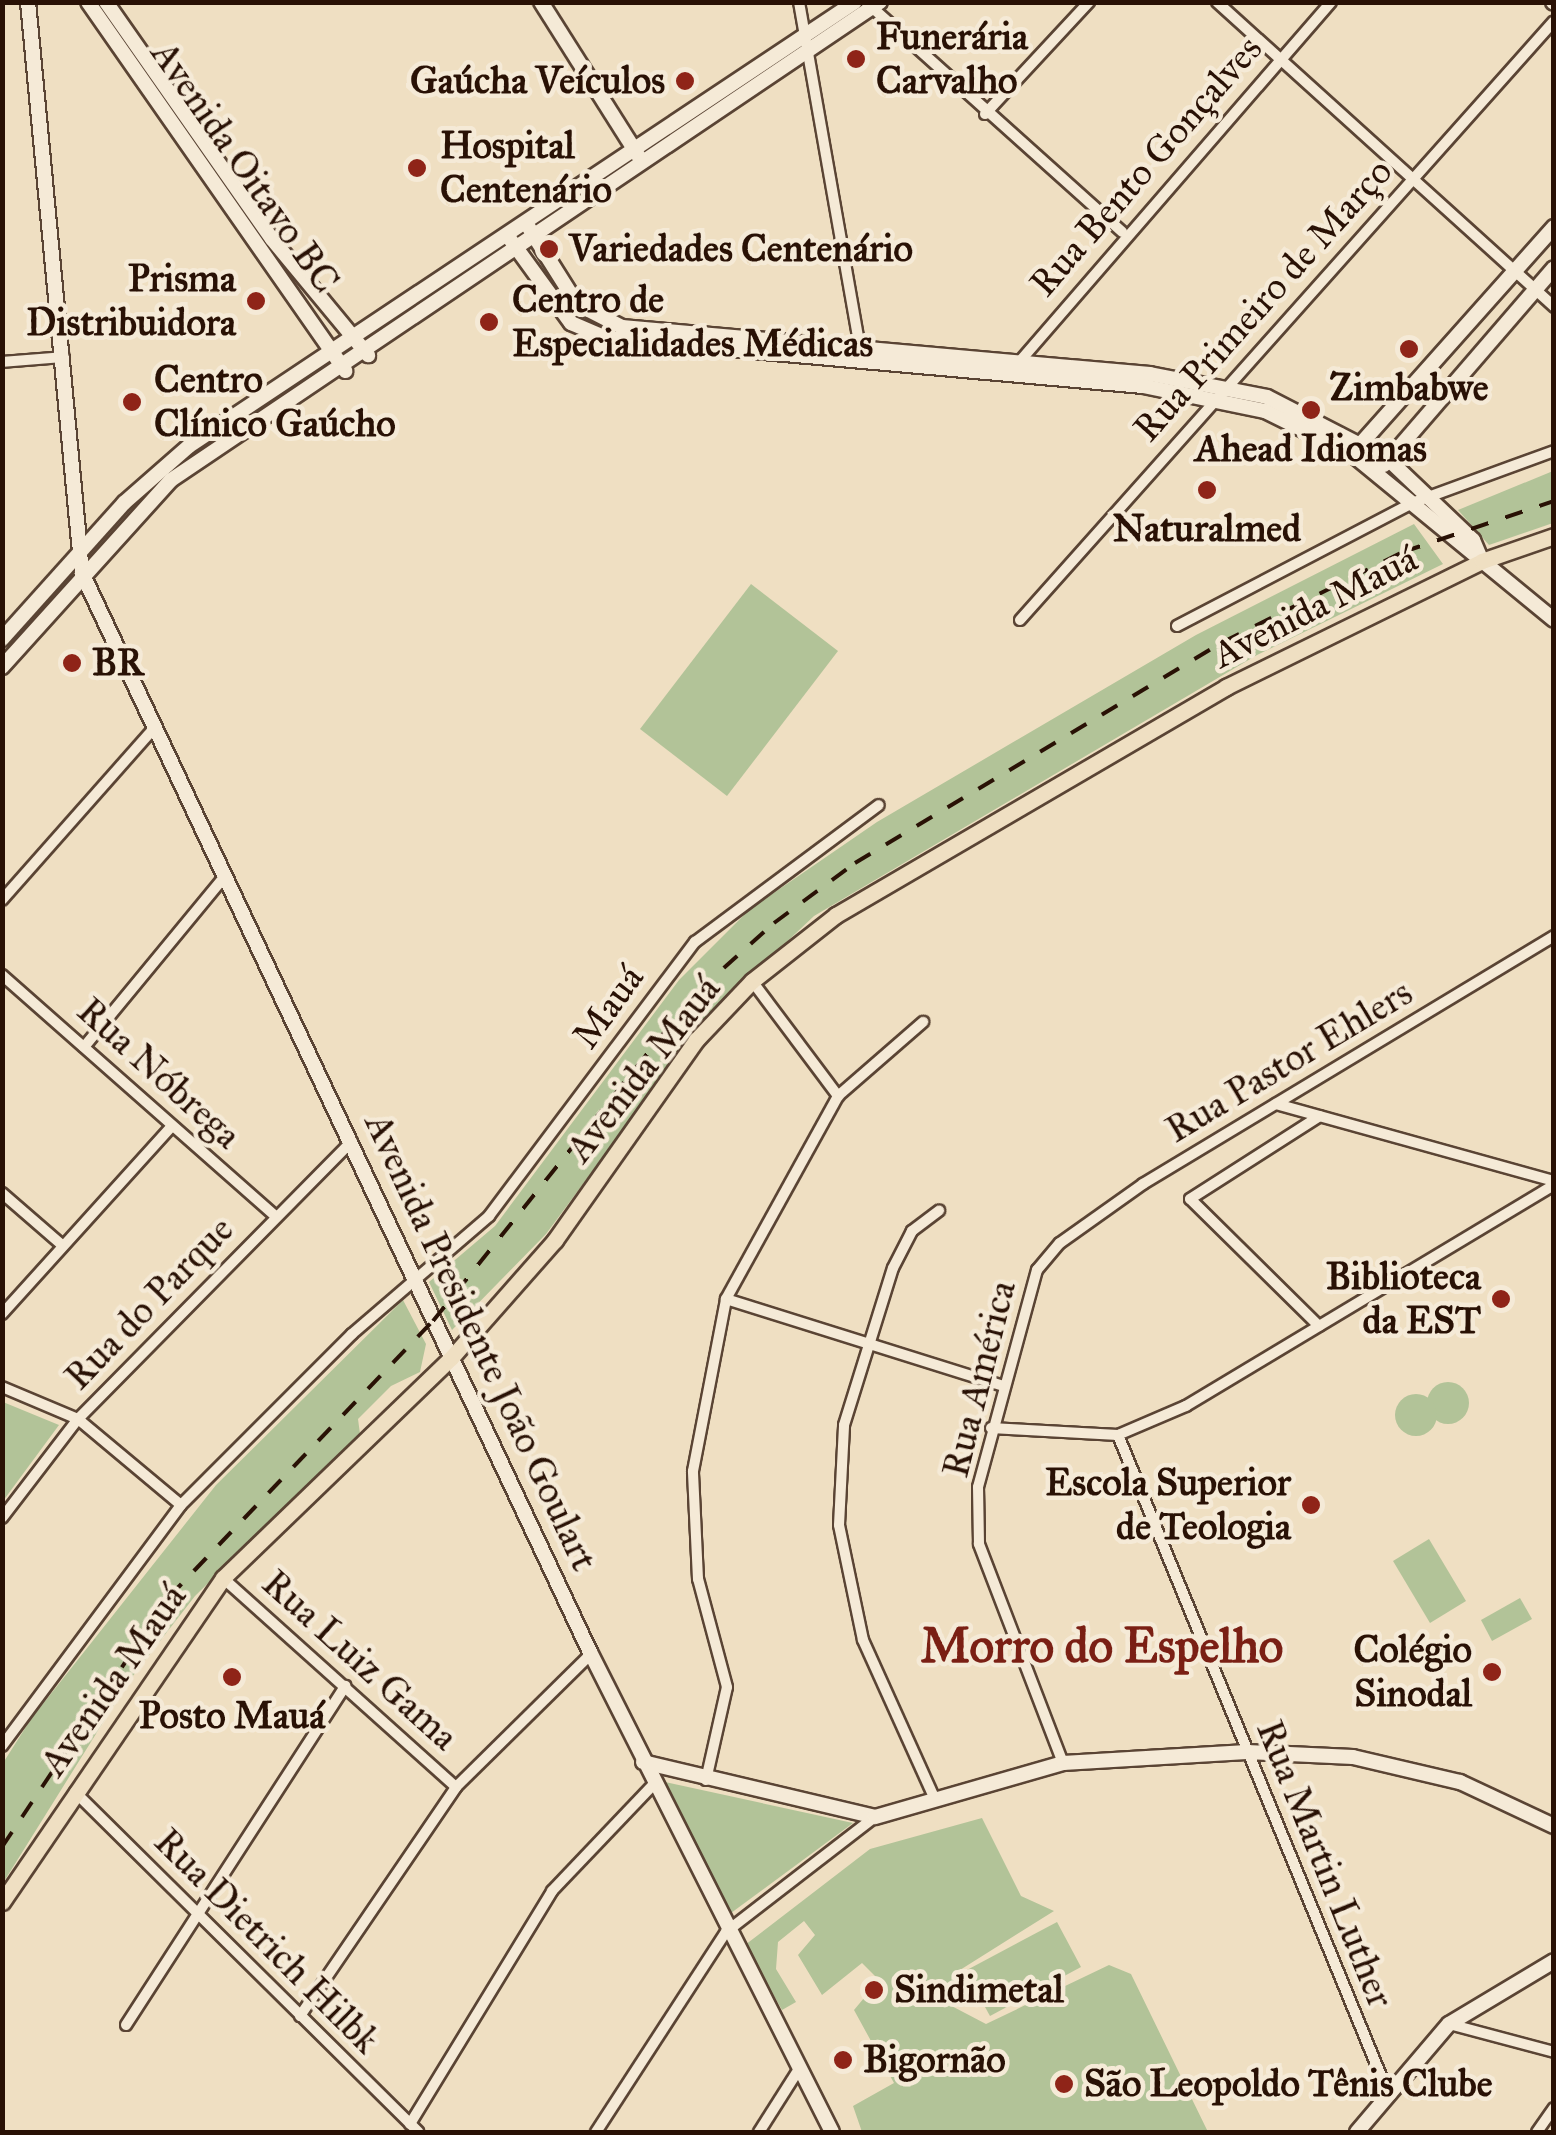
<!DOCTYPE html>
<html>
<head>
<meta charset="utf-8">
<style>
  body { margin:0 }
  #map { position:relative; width:1556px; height:2135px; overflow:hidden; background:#efdfc2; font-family:"IM FELL Great Primer",serif }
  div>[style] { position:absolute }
  .green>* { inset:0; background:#b2c398 }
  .round { border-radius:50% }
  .roads { filter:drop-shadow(2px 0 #5a4434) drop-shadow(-2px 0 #5a4434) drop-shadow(0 2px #5a4434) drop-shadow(0 -2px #5a4434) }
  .street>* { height:10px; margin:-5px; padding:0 5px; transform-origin:5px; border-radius:5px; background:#f5ead7 }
  .secondary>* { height:14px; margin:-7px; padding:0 7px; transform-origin:7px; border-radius:7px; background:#f5ead7 }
  .primary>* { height:15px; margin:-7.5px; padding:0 7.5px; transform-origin:7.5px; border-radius:7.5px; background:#efdfc2 }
  .rail>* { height:4px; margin-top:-2px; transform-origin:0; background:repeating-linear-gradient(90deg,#291105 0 18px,transparent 0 36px) }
  .dots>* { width:28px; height:28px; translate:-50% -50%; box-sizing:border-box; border:5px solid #f5ead7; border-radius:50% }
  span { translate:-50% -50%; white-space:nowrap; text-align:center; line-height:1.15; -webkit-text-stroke:9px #f5ead7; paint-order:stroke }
  .poi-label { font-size:38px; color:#291105; font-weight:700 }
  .left { translate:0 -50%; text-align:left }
  .right { translate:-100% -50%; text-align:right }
  .street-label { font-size:38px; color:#291105 }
  .district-label { font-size:48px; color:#7a1f14; font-weight:700 }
  .frame { position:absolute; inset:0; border:5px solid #291105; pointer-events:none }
</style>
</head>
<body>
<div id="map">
  <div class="green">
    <i style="clip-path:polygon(1553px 471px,1553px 523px,1489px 545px,1458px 510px)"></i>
    <i style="clip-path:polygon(1414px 524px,1443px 564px,1257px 655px,814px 916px,704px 1020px,546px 1234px,452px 1330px,429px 1282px,495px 1226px,679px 980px,749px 910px,877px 822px,1196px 635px)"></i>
    <i style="clip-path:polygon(751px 584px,838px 651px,727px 796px,640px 729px)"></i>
    <i style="clip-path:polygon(403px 1300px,426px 1344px,420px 1372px,391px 1386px,358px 1419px,360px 1434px,195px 1596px,129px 1681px,3px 1883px,3px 1763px,31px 1719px,216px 1485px)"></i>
    <i class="round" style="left:1427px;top:1382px;width:42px;height:42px"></i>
    <i class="round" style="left:1395px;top:1394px;width:42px;height:42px"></i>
    <i style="clip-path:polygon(3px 1402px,59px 1425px,3px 1501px)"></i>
    <i style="clip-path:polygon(1429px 1539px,1466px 1601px,1430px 1623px,1393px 1561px)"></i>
    <i style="clip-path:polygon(1520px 1598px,1532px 1619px,1492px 1641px,1481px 1620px)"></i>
    <i style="clip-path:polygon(665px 1782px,853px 1823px,731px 1913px)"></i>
    <i style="clip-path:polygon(982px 1818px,1021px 1896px,1054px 1911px,960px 1970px,944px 2002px,986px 2024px,1109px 1965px,1131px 1974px,1208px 2132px,862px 2132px,853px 2106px,894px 2083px,854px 2010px,879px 1980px,862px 1963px,822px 1995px,798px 1955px,815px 1935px,804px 1921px,778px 1942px,776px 1969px,796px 2002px,782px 2010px,745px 1945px,870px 1849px)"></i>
    <i style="clip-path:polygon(1057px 1922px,1081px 1967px,990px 2016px,965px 1971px)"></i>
  </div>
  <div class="roads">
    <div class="street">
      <i style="left:799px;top:2px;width:356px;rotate:80deg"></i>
      <i style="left:866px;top:2px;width:344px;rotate:41.9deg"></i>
      <i style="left:1217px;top:2px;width:455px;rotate:42.1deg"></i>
      <i style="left:985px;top:114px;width:153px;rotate:-47.1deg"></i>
      <i style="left:2px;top:362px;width:62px;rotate:-4.6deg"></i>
      <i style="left:1014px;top:368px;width:484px;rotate:-49.1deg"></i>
      <i style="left:1020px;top:620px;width:802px;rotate:-48.28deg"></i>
      <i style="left:1177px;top:626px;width:265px;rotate:-27.6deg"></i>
      <i style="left:1412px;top:503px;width:151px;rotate:-20.1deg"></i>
      <i style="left:2px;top:900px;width:230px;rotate:-48.5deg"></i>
      <i style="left:2px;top:975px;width:364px;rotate:41.4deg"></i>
      <i style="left:752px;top:981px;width:144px;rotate:53.2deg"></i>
      <i style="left:84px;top:1047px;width:222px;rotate:-50.5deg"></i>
      <i style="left:1276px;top:1104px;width:288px;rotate:15.5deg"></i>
      <i style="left:2px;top:1193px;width:79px;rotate:40.9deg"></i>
      <i style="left:726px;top:1299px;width:290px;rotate:17.4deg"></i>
      <i style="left:2px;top:1314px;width:253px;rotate:-47.9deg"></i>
      <i style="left:1319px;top:1326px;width:181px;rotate:-135.4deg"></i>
      <i style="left:1190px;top:1199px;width:154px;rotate:-32.6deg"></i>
      <i style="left:2px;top:1387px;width:82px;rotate:22.8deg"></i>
      <i style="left:78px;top:1419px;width:134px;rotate:39.9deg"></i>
      <i style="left:991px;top:1428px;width:127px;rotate:3.2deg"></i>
      <i style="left:1118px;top:1435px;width:74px;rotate:-23.1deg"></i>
      <i style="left:1186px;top:1406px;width:429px;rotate:-31deg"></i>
      <i style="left:1118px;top:1435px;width:711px;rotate:67.69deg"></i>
      <i style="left:2px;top:1518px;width:125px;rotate:-52.5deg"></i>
      <i style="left:78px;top:1419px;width:390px;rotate:-45.4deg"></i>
      <i style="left:223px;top:1578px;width:313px;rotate:41.9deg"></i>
      <i style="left:2px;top:1746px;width:300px;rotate:-53.4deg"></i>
      <i style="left:181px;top:1505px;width:242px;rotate:-45deg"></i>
      <i style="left:352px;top:1334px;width:181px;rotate:-40.7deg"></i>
      <i style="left:489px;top:1216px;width:343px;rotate:-53.1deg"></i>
      <i style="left:695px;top:942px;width:229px;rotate:-36.7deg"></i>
      <i style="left:1063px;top:1763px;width:235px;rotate:-111deg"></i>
      <i style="left:979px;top:1544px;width:57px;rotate:-91deg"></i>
      <i style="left:978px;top:1487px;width:225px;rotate:-74.8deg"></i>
      <i style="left:1037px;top:1270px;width:35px;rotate:-50deg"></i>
      <i style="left:1060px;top:1243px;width:102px;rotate:-35.4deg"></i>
      <i style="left:1143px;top:1184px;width:480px;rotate:-31.1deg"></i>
      <i style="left:706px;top:1780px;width:95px;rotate:-77.3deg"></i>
      <i style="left:727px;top:1687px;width:112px;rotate:-105deg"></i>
      <i style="left:698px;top:1579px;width:108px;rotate:-92.7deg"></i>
      <i style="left:693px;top:1471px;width:175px;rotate:-79.1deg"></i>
      <i style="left:726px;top:1299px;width:232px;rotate:-61.1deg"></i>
      <i style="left:838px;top:1096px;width:113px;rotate:-41deg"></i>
      <i style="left:75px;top:1792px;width:483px;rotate:44.7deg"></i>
      <i style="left:933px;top:1795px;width:170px;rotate:-114.3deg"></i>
      <i style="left:863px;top:1640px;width:117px;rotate:-101.8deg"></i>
      <i style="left:839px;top:1525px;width:100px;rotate:-87.1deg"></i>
      <i style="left:844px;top:1425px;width:164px;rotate:-72.7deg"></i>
      <i style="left:893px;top:1268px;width:42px;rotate:-62.8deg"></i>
      <i style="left:912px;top:1231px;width:34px;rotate:-37deg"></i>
      <i style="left:300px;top:2016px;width:277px;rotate:-55.7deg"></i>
      <i style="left:456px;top:1787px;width:190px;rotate:-44.6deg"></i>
      <i style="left:1449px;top:2024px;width:109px;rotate:14.9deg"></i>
      <i style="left:126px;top:2025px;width:404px;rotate:-57.1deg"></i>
      <i style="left:410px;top:2124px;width:273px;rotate:-58.6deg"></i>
      <i style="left:552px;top:1891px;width:148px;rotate:-46.4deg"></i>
      <i style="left:596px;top:2132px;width:239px;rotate:-57deg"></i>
      <i style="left:726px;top:1932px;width:188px;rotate:-37.7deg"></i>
      <i style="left:759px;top:2132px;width:75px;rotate:-57.6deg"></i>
      <i style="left:1537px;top:2132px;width:29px;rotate:-55deg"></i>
    </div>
    <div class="secondary">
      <i style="left:28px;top:2px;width:574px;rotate:84.6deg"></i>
      <i style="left:82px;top:573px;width:1195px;rotate:64.79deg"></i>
      <i style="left:591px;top:1654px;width:535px;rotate:63.24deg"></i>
      <i style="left:88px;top:2px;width:450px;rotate:55.1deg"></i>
      <i style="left:106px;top:2px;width:289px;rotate:55deg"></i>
      <i style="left:272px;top:239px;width:151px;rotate:50.4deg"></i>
      <i style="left:541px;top:2px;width:183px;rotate:57.7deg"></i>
      <i style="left:1553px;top:2px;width:1px;rotate:45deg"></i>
      <i style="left:526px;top:223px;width:96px;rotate:57.8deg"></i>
      <i style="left:577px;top:304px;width:51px;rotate:27.1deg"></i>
      <i style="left:622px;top:327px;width:530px;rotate:5.09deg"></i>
      <i style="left:1150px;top:374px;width:119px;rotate:11.1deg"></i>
      <i style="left:1267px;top:397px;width:137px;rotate:27.3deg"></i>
      <i style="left:1389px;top:460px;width:116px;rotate:43.6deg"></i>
      <i style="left:1473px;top:540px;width:23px;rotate:67deg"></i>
      <i style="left:507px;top:235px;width:109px;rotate:54deg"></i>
      <i style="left:571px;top:323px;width:38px;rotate:23deg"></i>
      <i style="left:606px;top:338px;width:539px;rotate:5.11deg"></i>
      <i style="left:1143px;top:386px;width:125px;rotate:11.6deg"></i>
      <i style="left:1265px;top:411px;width:97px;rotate:26.3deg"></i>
      <i style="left:1352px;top:454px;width:261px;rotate:39.4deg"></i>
      <i style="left:1358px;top:447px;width:295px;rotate:-48.3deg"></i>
      <i style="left:1384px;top:465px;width:260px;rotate:-49.2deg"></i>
      <i style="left:2px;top:639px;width:183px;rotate:-48.1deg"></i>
      <i style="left:124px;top:503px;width:86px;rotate:-41.2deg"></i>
      <i style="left:189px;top:446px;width:800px;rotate:-33.69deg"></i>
      <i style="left:2px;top:667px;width:252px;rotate:-47.9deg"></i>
      <i style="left:171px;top:480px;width:855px;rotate:-33.99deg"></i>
      <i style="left:643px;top:1762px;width:238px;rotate:13.3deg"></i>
      <i style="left:875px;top:1817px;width:196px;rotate:-16deg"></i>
      <i style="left:1063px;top:1763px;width:184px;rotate:-3.4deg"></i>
      <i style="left:1247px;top:1752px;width:106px;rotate:2.7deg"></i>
      <i style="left:1353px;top:1757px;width:110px;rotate:13.2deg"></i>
      <i style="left:1460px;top:1782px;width:104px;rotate:25.1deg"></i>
      <i style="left:1357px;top:2132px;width:142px;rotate:-49.6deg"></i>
      <i style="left:1449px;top:2024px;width:122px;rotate:-31deg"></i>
    </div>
    <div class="primary">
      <i style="left:2px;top:1902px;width:392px;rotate:-55.7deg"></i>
      <i style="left:223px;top:1578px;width:317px;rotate:-44deg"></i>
      <i style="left:451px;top:1358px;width:157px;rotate:-48.6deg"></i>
      <i style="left:555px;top:1240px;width:245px;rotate:-54.8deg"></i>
      <i style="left:696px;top:1040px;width:81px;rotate:-46.5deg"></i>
      <i style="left:752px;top:981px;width:107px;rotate:-38.2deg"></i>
      <i style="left:836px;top:915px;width:452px;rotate:-30.3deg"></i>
      <i style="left:1226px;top:687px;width:285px;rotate:-26.2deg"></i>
      <i style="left:1482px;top:561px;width:76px;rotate:-19.1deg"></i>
    </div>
  </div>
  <div class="rail">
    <i style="left:2px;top:1847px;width:301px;rotate:-56.3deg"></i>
    <i style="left:169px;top:1597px;width:382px;rotate:-46.3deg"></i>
    <i style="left:433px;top:1321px;width:422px;rotate:-51.3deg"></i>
    <i style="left:697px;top:992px;width:103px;rotate:-41.9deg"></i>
    <i style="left:774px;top:923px;width:101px;rotate:-36.5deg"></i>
    <i style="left:855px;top:863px;width:429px;rotate:-31deg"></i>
    <i style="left:1223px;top:642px;width:201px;rotate:-26.6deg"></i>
    <i style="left:1403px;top:552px;width:159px;rotate:-18.7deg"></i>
  </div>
  <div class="dots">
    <i style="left:856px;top:59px;background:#8f2418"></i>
    <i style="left:685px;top:81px;background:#8f2418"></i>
    <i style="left:417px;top:168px;background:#8f2418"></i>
    <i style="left:549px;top:249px;background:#8f2418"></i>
    <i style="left:256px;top:301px;background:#8f2418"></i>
    <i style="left:489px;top:322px;background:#8f2418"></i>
    <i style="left:1409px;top:349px;background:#8f2418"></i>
    <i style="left:132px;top:402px;background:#8f2418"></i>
    <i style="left:1311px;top:410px;background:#8f2418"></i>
    <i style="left:1207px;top:490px;background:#8f2418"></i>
    <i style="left:72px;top:663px;background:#8f2418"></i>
    <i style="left:1501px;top:1299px;background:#8f2418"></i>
    <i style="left:1311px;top:1505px;background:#8f2418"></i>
    <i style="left:1492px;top:1672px;background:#8f2418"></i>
    <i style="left:232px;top:1677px;background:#8f2418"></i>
    <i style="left:874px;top:1990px;background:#8f2418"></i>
    <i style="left:843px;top:2060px;background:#8f2418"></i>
    <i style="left:1064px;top:2084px;background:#8f2418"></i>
  </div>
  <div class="poi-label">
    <span class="left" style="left:876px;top:59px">Funerária<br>Carvalho</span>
    <span class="right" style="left:665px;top:81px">Gaúcha Veículos</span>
    <span class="left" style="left:440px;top:168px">Hospital<br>Centenário</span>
    <span class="left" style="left:569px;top:249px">Variedades Centenário</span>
    <span class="right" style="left:236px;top:301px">Prisma<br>Distribuidora</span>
    <span class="left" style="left:512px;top:322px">Centro de<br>Especialidades Médicas</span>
    <span class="left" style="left:154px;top:402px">Centro<br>Clínico Gaúcho</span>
    <span style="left:1409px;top:388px">Zimbabwe</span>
    <span style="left:1311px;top:449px">Ahead Idiomas</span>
    <span style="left:1207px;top:529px">Naturalmed</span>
    <span class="left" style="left:92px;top:663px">BR</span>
    <span class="right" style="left:1481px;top:1299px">Biblioteca<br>da EST</span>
    <span class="right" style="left:1291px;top:1505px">Escola Superior<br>de Teologia</span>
    <span class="right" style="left:1472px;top:1672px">Colégio<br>Sinodal</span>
    <span style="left:232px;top:1716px">Posto Mauá</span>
    <span class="left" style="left:894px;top:1990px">Sindimetal</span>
    <span class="left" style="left:863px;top:2060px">Bigornão</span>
    <span class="left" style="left:1084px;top:2084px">São Leopoldo Tênis Clube</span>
  </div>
  <div class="street-label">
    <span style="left:1146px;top:166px;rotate:-49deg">Rua Bento Gonçalves</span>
    <span style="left:245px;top:167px;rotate:55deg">Avenida Oitavo BC</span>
    <span style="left:1263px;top:300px;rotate:-48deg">Rua Primeiro de Março</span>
    <span style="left:1315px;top:607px;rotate:-27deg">Avenida Mauá</span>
    <span style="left:608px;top:1007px;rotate:-54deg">Mauá</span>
    <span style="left:1289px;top:1061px;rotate:-31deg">Rua Pastor Ehlers</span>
    <span style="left:643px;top:1069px;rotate:-52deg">Avenida Mauá</span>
    <span style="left:159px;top:1073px;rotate:42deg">Rua Nóbrega</span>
    <span style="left:149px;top:1303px;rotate:-46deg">Rua do Parque</span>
    <span style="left:481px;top:1342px;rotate:65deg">Avenida Presidente João Goulart</span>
    <span style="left:979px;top:1379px;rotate:-76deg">Rua América</span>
    <span style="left:360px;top:1660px;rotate:42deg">Rua Luiz Gama</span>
    <span style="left:113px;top:1680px;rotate:-55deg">Avenida Mauá</span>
    <span style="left:1325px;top:1864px;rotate:68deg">Rua Martin Luther</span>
    <span style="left:267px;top:1941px;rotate:45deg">Rua Dietrich Hilbk</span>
  </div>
  <div class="district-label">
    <span style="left:1102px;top:1646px">Morro do Espelho</span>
  </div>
  <div class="frame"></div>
</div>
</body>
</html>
